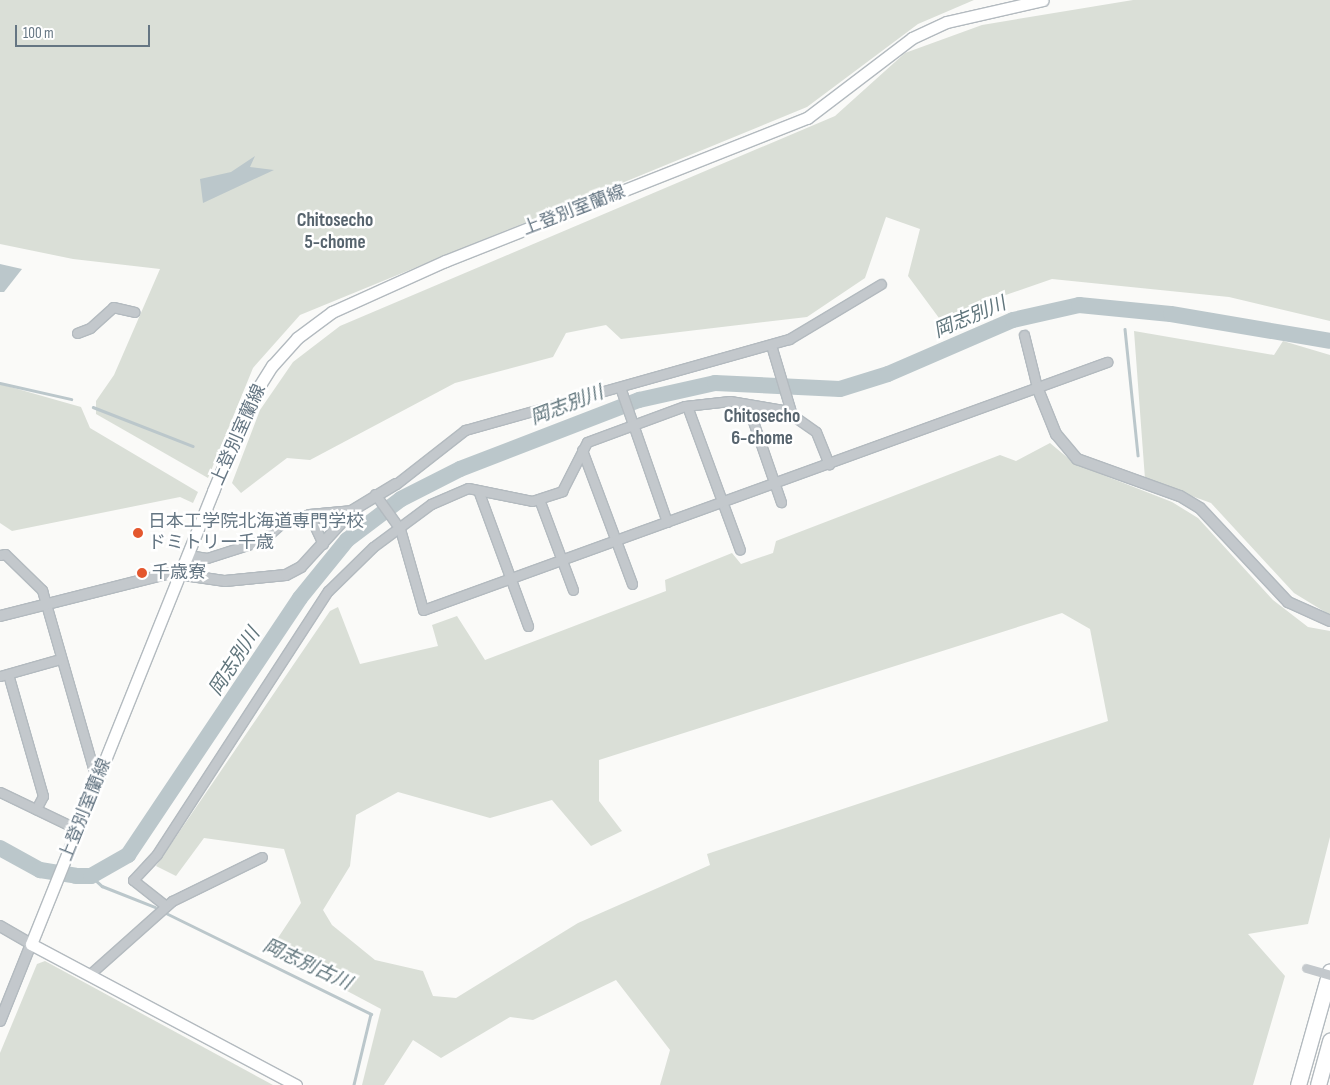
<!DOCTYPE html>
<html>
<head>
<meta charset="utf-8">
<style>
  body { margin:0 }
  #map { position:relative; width:1330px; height:1085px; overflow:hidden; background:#fafaf8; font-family:"Sofia Sans Condensed","Noto Sans JP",sans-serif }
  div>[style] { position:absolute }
  .green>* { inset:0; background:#dadfd7 }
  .water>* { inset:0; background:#bbc7cb }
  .stream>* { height:2.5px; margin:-1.25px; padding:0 1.25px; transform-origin:1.25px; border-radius:1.25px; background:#bbc7cb }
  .river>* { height:16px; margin:-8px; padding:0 8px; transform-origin:8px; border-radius:8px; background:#bbc7cb }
  .roads { filter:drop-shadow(1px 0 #b3babf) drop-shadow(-1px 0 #b3babf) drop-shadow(0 1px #b3babf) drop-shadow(0 -1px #b3babf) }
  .minor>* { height:9px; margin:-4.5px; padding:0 4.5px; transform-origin:4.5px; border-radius:4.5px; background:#c3c8cc }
  .tertiary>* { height:10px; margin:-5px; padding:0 5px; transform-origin:5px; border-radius:5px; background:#c3c8cc }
  .secondary>* { height:11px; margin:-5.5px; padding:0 5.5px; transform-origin:5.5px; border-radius:5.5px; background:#fff }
  .motorway>* { height:15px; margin:-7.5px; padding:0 7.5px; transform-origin:7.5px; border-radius:7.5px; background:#fff }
  .minor-bridge>* { height:9px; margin:-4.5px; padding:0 4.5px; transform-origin:4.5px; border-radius:4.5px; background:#c3c8cc }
  .dots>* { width:14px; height:14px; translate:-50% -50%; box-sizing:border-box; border:2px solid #fff; border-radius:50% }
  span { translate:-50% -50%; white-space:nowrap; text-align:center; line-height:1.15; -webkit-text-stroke:5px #fff; paint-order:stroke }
  .street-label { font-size:18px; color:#657683 }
  .poi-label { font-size:18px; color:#657683 }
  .left { translate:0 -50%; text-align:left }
  .neighbourhood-label { font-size:19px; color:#57646e; font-weight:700 }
  .water-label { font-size:19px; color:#60757c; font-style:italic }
  .scale { position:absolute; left:15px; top:25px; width:135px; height:22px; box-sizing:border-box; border:2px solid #657683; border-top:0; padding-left:6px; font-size:15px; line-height:18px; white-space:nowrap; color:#657683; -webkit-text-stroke:4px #fff; paint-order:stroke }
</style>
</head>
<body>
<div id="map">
  <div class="green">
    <i style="clip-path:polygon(0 0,974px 0,918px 24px,807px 107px,300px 315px,253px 368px,208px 478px,96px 414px,96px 401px,114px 375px,160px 269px,73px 259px,0 244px)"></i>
    <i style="clip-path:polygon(1133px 0,1330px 0,1330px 321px,1229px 297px,1052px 279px,939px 318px,908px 276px,920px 229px,886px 217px,865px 278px,807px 317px,621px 339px,606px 325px,566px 333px,553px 357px,455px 383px,310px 460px,287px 458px,241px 493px,232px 483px,260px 410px,293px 362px,340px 326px,835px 116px,905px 53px,982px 25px)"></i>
    <i style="clip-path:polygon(1134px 331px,1274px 355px,1283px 341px,1330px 355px,1330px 615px,1294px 593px,1211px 503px,1145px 479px)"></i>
    <i style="clip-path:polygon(0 384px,81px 407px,90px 428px,198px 492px,193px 503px,180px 497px,12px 531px,0 523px)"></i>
    <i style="clip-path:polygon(evenodd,1050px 443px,1075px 464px,1172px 502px,1198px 518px,1273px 600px,1308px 627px,1330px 631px,1330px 837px,1308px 924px,1248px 934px,1285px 976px,1253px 1085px,660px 1085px,670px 1050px,616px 980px,533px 1020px,510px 1017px,441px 1058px,413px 1040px,384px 1085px,362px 1085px,381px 1009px,270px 950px,301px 903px,284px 849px,204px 838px,176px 876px,156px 866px,330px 611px,338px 607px,360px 664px,438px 646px,432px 625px,457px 616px,485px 660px,666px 591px,665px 580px,732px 553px,741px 564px,773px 553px,776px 541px,1000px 455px,1016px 461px,1050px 443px,1062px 613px,1090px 629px,1108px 721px,707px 854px,710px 865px,578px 923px,456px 998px,433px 996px,423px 971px,375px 960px,332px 925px,323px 910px,350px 866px,356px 815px,398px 792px,490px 818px,552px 800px,591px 846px,622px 831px,599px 801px,599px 760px,1062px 613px)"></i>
    <i style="clip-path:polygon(45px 961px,273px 1085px,0 1085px,0 1053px,37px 964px)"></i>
  </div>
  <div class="water">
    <i style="clip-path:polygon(255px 156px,250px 167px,274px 170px,203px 203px,200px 179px,231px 172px)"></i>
    <i style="clip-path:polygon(0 264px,22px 269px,4px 292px,0 292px)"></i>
  </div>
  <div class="stream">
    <i style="left:1125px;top:329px;width:127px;rotate:84.1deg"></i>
    <i style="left:0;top:383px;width:73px;rotate:12.7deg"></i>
    <i style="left:93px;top:407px;width:107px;rotate:21.3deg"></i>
    <i style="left:91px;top:876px;width:15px;rotate:42deg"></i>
    <i style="left:102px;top:886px;width:57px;rotate:21.6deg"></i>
    <i style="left:164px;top:912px;width:231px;rotate:26.2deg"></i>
    <i style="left:371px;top:1014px;width:73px;rotate:103.5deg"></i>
  </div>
  <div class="river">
    <i style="left:0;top:848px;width:46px;rotate:28.8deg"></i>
    <i style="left:40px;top:870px;width:36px;rotate:9deg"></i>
    <i style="left:76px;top:876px;width:15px"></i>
    <i style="left:91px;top:876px;width:43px;rotate:-29.6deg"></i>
    <i style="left:128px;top:855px;width:309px;rotate:-56.2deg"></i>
    <i style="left:300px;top:598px;width:75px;rotate:-51deg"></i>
    <i style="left:347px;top:540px;width:68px;rotate:-37.2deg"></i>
    <i style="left:401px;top:499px;width:66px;rotate:-27deg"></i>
    <i style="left:460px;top:469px;width:192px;rotate:-21.1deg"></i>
    <i style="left:639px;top:400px;width:78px;rotate:-12.6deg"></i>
    <i style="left:715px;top:383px;width:125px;rotate:2.7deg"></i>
    <i style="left:840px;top:389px;width:50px;rotate:-17.4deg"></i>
    <i style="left:888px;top:374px;width:136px;rotate:-23.4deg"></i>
    <i style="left:1013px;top:320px;width:68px;rotate:-12.8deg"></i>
    <i style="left:1079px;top:305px;width:92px;rotate:5.6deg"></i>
    <i style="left:1171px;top:314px;width:161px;rotate:9.6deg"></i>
  </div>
  <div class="roads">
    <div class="minor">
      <i style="left:77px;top:333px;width:14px;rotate:-21deg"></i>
      <i style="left:90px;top:328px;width:31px;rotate:-42deg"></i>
      <i style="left:113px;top:307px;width:22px;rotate:13deg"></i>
      <i style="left:1024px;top:335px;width:54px;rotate:76deg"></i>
      <i style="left:771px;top:345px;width:73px;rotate:73.3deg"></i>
      <i style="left:792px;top:415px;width:29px;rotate:35deg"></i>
      <i style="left:816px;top:432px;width:35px;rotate:68deg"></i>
      <i style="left:620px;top:387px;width:143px;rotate:70.8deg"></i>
      <i style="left:747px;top:404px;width:104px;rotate:70.9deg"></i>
      <i style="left:687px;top:406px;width:153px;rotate:69.8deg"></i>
      <i style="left:582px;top:450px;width:143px;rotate:69.5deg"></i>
      <i style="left:396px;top:484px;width:88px;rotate:-38deg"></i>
      <i style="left:465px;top:430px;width:337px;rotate:-15.7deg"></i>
      <i style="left:789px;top:339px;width:107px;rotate:-30.9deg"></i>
      <i style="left:478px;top:490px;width:145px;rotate:69.8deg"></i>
      <i style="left:375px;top:494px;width:43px;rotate:54.5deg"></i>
      <i style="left:400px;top:529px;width:84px;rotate:74.1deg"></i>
      <i style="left:423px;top:610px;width:728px;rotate:-19.93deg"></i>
      <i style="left:539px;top:499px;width:97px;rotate:69.5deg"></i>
      <i style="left:309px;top:514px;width:33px;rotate:65deg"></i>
      <i style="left:0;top:555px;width:5px;rotate:-11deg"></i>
      <i style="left:5px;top:554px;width:52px;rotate:44.2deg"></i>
      <i style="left:42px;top:590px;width:200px;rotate:74deg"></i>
      <i style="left:188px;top:555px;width:19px;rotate:9deg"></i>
      <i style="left:207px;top:558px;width:59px;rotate:-17.8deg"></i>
      <i style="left:263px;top:540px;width:25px;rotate:-42deg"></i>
      <i style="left:282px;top:523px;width:28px;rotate:-18deg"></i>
      <i style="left:309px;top:514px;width:44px;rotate:-5.2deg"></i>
      <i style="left:8px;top:674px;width:127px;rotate:74deg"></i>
      <i style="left:43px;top:796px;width:15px;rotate:118deg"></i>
      <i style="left:0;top:676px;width:62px;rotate:-15.8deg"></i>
      <i style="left:0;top:792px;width:88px;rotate:25.7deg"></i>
      <i style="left:166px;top:906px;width:42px;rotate:-141.8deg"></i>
      <i style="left:133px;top:880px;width:35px;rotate:-47deg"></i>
      <i style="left:157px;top:854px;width:314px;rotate:-57deg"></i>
      <i style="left:328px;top:591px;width:63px;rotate:-44.4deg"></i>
      <i style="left:373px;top:547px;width:72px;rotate:-36.6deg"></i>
      <i style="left:431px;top:504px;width:40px;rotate:-23.4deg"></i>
      <i style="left:468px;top:488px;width:65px;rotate:11.5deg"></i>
      <i style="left:532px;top:501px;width:32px;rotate:-18deg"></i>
      <i style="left:562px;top:491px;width:55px;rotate:-63deg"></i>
      <i style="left:587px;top:442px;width:104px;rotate:-20.2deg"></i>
      <i style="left:685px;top:406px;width:45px;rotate:-6.3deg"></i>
      <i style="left:730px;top:401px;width:61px;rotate:9.5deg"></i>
      <i style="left:90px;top:974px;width:110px;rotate:-41.7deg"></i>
      <i style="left:172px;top:901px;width:100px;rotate:-26.1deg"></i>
    </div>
    <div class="tertiary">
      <i style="left:1037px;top:387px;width:51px;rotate:68deg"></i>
      <i style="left:1056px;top:434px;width:33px;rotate:50deg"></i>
      <i style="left:1077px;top:459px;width:109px;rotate:19.8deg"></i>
      <i style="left:1180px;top:496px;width:23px;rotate:31deg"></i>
      <i style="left:1200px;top:508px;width:129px;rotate:46.9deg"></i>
      <i style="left:1288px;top:602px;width:46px;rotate:24.3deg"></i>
      <i style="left:0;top:616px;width:175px;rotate:-14.2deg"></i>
      <i style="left:170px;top:573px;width:56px;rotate:8.3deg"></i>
      <i style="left:225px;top:581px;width:61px;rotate:-5.6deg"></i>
      <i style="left:286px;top:575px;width:17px;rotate:-28deg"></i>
      <i style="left:301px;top:567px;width:77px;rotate:-47.6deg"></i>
      <i style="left:353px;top:510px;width:50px;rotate:-31.2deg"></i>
      <i style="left:0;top:926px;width:36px;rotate:30deg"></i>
      <i style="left:31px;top:944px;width:83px;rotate:111.9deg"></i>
    </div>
    <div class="secondary">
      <i style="left:296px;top:1085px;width:300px;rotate:-152deg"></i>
      <i style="left:31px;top:944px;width:488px;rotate:-68.1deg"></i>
      <i style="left:213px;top:491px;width:103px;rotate:-67.2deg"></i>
      <i style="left:253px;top:396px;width:36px;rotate:-58deg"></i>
      <i style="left:272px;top:366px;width:38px;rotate:-48deg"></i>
      <i style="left:297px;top:338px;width:44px;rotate:-36.6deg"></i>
      <i style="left:332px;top:312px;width:124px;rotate:-24.3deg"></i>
      <i style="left:445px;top:261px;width:389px;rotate:-21.6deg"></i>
      <i style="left:807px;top:118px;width:132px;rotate:-37.3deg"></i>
      <i style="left:912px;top:38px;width:38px;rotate:-25deg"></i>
      <i style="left:947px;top:22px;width:98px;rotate:-12.9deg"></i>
    </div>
    <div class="motorway">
      <i style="left:1298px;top:1085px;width:118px;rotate:-74.3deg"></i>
      <i style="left:1318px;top:1085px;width:46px;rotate:-74.7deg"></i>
    </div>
  </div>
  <div class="minor-bridge">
    <i style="left:1306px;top:968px;width:25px;rotate:16deg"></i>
  </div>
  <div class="dots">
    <i style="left:138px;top:533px;background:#e4572e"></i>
    <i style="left:142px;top:573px;background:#e4572e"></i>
  </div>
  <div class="street-label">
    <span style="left:574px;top:211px;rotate:-21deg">上登別室蘭線</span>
    <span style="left:239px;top:435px;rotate:-66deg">上登別室蘭線</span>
    <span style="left:86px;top:810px;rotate:-68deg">上登別室蘭線</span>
  </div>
  <div class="poi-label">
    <span class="left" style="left:148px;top:533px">日本工学院北海道専門学校<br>ドミトリー千歳</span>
    <span class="left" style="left:152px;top:573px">千歳寮</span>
  </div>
  <div class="neighbourhood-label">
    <span style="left:335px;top:232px">Chitosecho<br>5-chome</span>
    <span style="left:762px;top:428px">Chitosecho<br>6-chome</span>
  </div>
  <div class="water-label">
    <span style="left:970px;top:318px;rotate:-23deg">岡志別川</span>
    <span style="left:567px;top:406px;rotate:-21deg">岡志別川</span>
    <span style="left:235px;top:662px;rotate:-57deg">岡志別川</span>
    <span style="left:307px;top:965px;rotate:25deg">岡志別古川</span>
  </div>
  <div class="scale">100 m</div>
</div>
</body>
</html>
